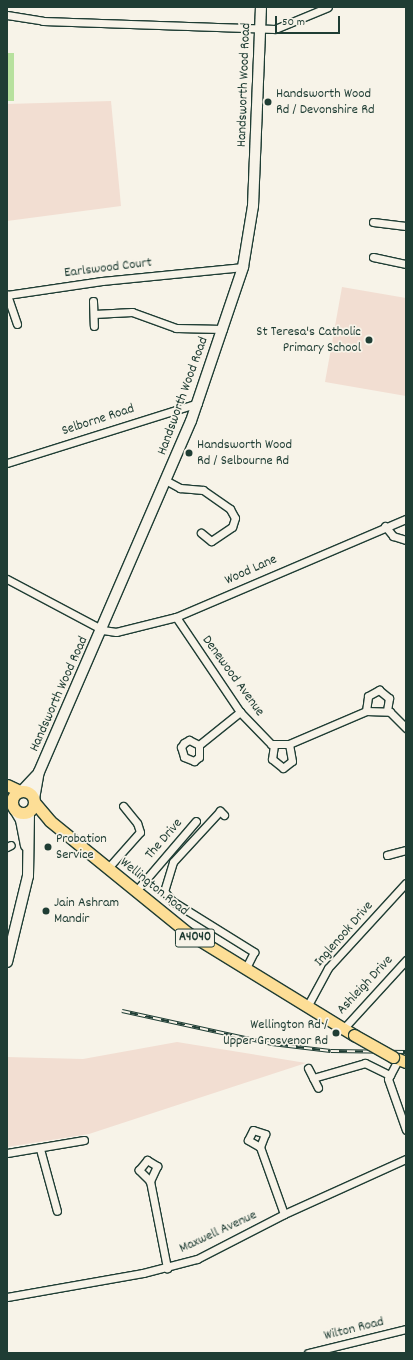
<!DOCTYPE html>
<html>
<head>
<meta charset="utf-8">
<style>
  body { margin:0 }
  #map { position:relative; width:413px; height:1360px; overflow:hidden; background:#f7f3e8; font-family:Dekko,sans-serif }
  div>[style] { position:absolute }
  .built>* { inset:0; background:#f2ded2 }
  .green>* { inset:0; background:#b7e19e }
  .roads { filter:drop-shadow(1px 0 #1f3d34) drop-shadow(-1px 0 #1f3d34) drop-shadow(0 1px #1f3d34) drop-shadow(0 -1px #1f3d34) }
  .minor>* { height:7px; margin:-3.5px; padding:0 3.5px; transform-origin:3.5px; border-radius:3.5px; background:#f7f3e8 }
  .secondary>* { height:10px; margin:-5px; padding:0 5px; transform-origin:5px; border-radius:5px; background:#f7f3e8 }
  .primary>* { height:11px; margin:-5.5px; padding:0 5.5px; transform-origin:5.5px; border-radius:5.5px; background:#fdde96 }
  .primary>.ring { margin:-5.5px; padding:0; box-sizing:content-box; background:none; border:11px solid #fdde96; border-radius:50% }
  .rail>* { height:4px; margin-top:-2px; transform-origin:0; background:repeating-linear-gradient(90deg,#f7f3e8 0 8px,#1f3d34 0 16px); box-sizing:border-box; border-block:1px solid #1f3d34 }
  .bridges { filter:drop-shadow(1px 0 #1f3d34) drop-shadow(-1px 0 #1f3d34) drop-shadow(0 1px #1f3d34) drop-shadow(0 -1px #1f3d34) }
  .primary-bridge>* { height:11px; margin:-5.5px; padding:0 5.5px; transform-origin:5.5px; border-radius:5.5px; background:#fdde96 }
  .dots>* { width:11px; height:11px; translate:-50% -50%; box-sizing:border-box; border:2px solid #f7f3e8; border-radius:50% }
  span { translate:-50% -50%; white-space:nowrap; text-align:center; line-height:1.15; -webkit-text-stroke:3.5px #f7f3e8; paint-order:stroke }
  .shield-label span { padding:1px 3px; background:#f7f3e8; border:1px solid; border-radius:3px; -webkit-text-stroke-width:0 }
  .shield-label { font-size:13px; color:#1f3d34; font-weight:700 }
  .street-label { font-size:14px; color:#1f3d34 }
  .poi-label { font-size:14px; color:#1f3d34 }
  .left { translate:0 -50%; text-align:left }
  .right { translate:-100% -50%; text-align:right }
  .frame { position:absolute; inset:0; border:8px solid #1f3d34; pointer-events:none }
  .scale { position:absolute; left:275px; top:16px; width:65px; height:18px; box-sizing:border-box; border:2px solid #1f3d34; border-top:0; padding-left:5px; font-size:12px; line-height:14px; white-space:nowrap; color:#1f3d34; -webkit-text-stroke:3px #f7f3e8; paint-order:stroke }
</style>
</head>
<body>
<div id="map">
  <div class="built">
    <i style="clip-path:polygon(111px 101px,121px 206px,7px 221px,7px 104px)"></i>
    <i style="clip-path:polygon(342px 287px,406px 298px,406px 396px,325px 382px)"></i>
    <i style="clip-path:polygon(177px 1042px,306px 1063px,89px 1134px,7px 1147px,7px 1057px,83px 1059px)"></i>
  </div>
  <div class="green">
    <i style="clip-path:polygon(7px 53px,14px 53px,14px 101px,7px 101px)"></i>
  </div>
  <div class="roads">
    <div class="minor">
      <i style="left:7px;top:15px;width:36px;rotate:9deg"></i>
      <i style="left:43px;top:21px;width:232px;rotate:2deg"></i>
      <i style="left:275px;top:29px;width:57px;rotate:-22.5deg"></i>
      <i style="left:373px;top:222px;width:33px;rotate:7deg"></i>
      <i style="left:373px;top:257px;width:34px;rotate:12deg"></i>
      <i style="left:93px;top:301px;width:25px;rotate:88deg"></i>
      <i style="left:94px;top:314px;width:38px;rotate:-3deg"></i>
      <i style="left:132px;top:312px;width:47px;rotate:20deg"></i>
      <i style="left:176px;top:328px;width:47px;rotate:1.2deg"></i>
      <i style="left:17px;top:324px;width:31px;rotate:-109deg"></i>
      <i style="left:7px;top:295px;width:96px;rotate:-8.4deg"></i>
      <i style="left:102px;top:281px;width:142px;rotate:-5.7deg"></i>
      <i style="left:7px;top:463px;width:200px;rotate:-17.4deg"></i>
      <i style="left:167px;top:481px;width:15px;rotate:28deg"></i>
      <i style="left:180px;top:488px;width:23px;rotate:5deg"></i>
      <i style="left:203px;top:490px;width:33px;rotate:35deg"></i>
      <i style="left:230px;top:509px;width:10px;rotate:61deg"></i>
      <i style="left:235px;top:518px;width:9px;rotate:108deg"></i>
      <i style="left:232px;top:527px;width:25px;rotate:146deg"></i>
      <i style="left:211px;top:541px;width:13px;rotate:-141deg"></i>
      <i style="left:385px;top:526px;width:13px;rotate:51deg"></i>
      <i style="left:393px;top:536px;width:14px;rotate:17deg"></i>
      <i style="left:7px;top:579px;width:109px;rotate:28deg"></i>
      <i style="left:103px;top:630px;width:13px;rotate:9deg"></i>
      <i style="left:116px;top:632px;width:62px;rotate:-14deg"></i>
      <i style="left:176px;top:617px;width:250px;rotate:-23.1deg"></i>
      <i style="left:176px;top:617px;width:115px;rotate:56deg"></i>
      <i style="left:240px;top:712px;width:45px;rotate:45.9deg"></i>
      <i style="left:271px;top:744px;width:18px"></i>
      <i style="left:289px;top:744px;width:84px;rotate:-23.2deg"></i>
      <i style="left:366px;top:711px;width:24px;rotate:2deg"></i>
      <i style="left:390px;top:712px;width:23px;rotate:45deg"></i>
      <i style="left:366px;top:711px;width:15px;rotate:-82deg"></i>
      <i style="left:368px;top:696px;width:13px;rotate:-29deg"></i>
      <i style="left:379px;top:690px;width:13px;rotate:39deg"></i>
      <i style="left:389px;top:698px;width:13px;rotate:99deg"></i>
      <i style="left:199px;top:745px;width:11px;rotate:-153deg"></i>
      <i style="left:189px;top:740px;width:6px;rotate:149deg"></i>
      <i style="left:184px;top:743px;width:5px;rotate:127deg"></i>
      <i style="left:181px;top:747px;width:10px;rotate:73deg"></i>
      <i style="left:184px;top:757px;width:11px;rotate:22deg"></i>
      <i style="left:194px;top:761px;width:6px;rotate:-39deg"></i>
      <i style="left:199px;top:757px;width:12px;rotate:-90deg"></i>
      <i style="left:199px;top:745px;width:53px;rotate:-38.8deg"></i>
      <i style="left:274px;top:745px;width:14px;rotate:98deg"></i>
      <i style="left:272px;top:759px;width:14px;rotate:39deg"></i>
      <i style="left:283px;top:768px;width:11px;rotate:-38deg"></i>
      <i style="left:292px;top:761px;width:17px;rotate:-100deg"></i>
      <i style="left:224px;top:815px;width:6px;rotate:-135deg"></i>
      <i style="left:220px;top:811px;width:69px;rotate:132.7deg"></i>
      <i style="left:173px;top:862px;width:30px;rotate:107deg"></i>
      <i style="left:164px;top:891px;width:13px;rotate:51deg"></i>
      <i style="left:172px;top:901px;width:97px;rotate:31.9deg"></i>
      <i style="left:254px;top:952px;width:18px;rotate:117deg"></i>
      <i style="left:7px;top:847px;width:4px;rotate:-27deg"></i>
      <i style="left:387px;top:855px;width:20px;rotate:-15deg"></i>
      <i style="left:108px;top:868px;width:48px;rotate:-48.4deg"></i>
      <i style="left:140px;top:832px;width:9px;rotate:-108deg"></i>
      <i style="left:137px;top:823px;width:22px;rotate:-129deg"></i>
      <i style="left:136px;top:891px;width:92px;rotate:-49.4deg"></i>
      <i style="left:308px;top:1005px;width:42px;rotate:-61.6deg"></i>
      <i style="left:328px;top:968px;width:115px;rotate:-47.5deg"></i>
      <i style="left:344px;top:1028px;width:92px;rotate:-47.6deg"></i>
      <i style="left:398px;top:1060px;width:21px;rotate:118deg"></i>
      <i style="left:388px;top:1079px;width:54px;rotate:70.6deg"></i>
      <i style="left:308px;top:1068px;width:22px;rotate:63deg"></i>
      <i style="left:313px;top:1078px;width:54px;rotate:-16.1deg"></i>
      <i style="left:365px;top:1063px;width:28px;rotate:26deg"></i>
      <i style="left:260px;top:1147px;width:14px;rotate:-150deg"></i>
      <i style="left:248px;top:1140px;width:11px;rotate:-63deg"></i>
      <i style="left:253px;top:1130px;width:13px;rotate:18deg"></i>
      <i style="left:265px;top:1134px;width:14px;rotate:111deg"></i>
      <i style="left:260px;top:1147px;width:71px;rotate:70.3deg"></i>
      <i style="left:40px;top:1149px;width:64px;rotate:74.7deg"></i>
      <i style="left:7px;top:1153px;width:78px;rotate:-9.6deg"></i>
      <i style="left:150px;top:1181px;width:16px;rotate:-135deg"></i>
      <i style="left:139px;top:1170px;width:13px;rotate:-51deg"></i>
      <i style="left:147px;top:1160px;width:12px;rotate:31deg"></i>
      <i style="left:157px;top:1166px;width:17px;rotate:115deg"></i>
      <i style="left:150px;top:1181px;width:89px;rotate:78.9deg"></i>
      <i style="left:7px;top:1297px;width:138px;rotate:-10deg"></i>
      <i style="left:143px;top:1273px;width:56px;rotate:-14.5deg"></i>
      <i style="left:197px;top:1259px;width:98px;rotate:-27.3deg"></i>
      <i style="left:284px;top:1214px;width:134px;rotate:-24.3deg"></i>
      <i style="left:308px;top:1353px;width:101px;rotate:-13.8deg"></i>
    </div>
    <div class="secondary">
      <i style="left:22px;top:791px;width:22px;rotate:-47deg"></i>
      <i style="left:34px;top:799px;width:27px;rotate:-80deg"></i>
      <i style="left:39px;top:772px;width:382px;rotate:-66.6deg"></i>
      <i style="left:191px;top:421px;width:163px;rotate:-71.3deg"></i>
      <i style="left:243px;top:267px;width:62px;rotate:-80.7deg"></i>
      <i style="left:253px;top:206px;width:199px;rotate:-87.7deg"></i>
      <i style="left:15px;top:810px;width:12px;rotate:59deg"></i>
      <i style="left:21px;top:820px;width:26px;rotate:79deg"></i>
      <i style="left:7px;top:962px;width:89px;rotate:-76.3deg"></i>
      <i style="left:28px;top:876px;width:64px;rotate:-89.1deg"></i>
    </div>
    <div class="primary">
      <i style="left:7px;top:785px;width:14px;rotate:25deg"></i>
      <i class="ring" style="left:12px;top:791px;width:11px;height:11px"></i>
      <i style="left:35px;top:803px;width:23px;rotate:50deg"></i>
      <i style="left:50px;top:821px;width:178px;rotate:39.1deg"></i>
      <i style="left:188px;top:933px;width:195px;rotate:31.6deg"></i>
      <i style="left:393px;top:1057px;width:14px;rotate:21deg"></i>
    </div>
  </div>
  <div class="rail">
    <i style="left:122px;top:1011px;width:154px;rotate:12.4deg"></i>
    <i style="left:272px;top:1044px;width:59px;rotate:6.8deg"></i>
    <i style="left:331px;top:1051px;width:75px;rotate:0.8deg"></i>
  </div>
  <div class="bridges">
    <div class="primary-bridge">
      <i style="left:354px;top:1035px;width:45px;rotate:29.4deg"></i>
    </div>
  </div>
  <div class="dots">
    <i style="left:268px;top:102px;background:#1f3d34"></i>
    <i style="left:369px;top:340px;background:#1f3d34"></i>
    <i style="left:189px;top:453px;background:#1f3d34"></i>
    <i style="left:48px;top:847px;background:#1f3d34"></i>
    <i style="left:46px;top:911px;background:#1f3d34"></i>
    <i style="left:336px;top:1033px;background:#1f3d34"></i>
  </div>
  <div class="shield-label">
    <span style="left:195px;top:938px">A4040</span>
  </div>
  <div class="street-label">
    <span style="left:244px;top:85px;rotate:-88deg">Handsworth Wood Road</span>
    <span style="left:108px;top:268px;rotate:-7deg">Earlswood Court</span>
    <span style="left:183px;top:396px;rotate:-70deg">Handsworth Wood Road</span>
    <span style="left:98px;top:420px;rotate:-18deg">Selborne Road</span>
    <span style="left:251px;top:570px;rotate:-24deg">Wood Lane</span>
    <span style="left:233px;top:676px;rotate:54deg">Denewood Avenue</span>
    <span style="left:59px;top:694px;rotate:-66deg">Handsworth Wood Road</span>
    <span style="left:164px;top:839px;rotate:-49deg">The Drive</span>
    <span style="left:154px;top:887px;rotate:39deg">Wellington Road</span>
    <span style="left:344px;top:934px;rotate:-49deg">Inglenook Drive</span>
    <span style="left:365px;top:985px;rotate:-47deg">Ashleigh Drive</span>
    <span style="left:218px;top:1232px;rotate:-25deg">Maxwell Avenue</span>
    <span style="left:354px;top:1329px;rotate:-14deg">Wilton Road</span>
  </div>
  <div class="poi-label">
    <span class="left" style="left:276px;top:102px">Handsworth Wood<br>Rd / Devonshire Rd</span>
    <span class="right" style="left:361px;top:340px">St Teresa's Catholic<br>Primary School</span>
    <span class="left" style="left:197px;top:453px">Handsworth Wood<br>Rd / Selbourne Rd</span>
    <span class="left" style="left:56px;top:847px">Probation<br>Service</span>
    <span class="left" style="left:54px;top:911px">Jain Ashram<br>Mandir</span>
    <span class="right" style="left:328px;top:1033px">Wellington Rd /<br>Upper Grosvenor Rd</span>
  </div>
  <div class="frame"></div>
  <div class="scale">50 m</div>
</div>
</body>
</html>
